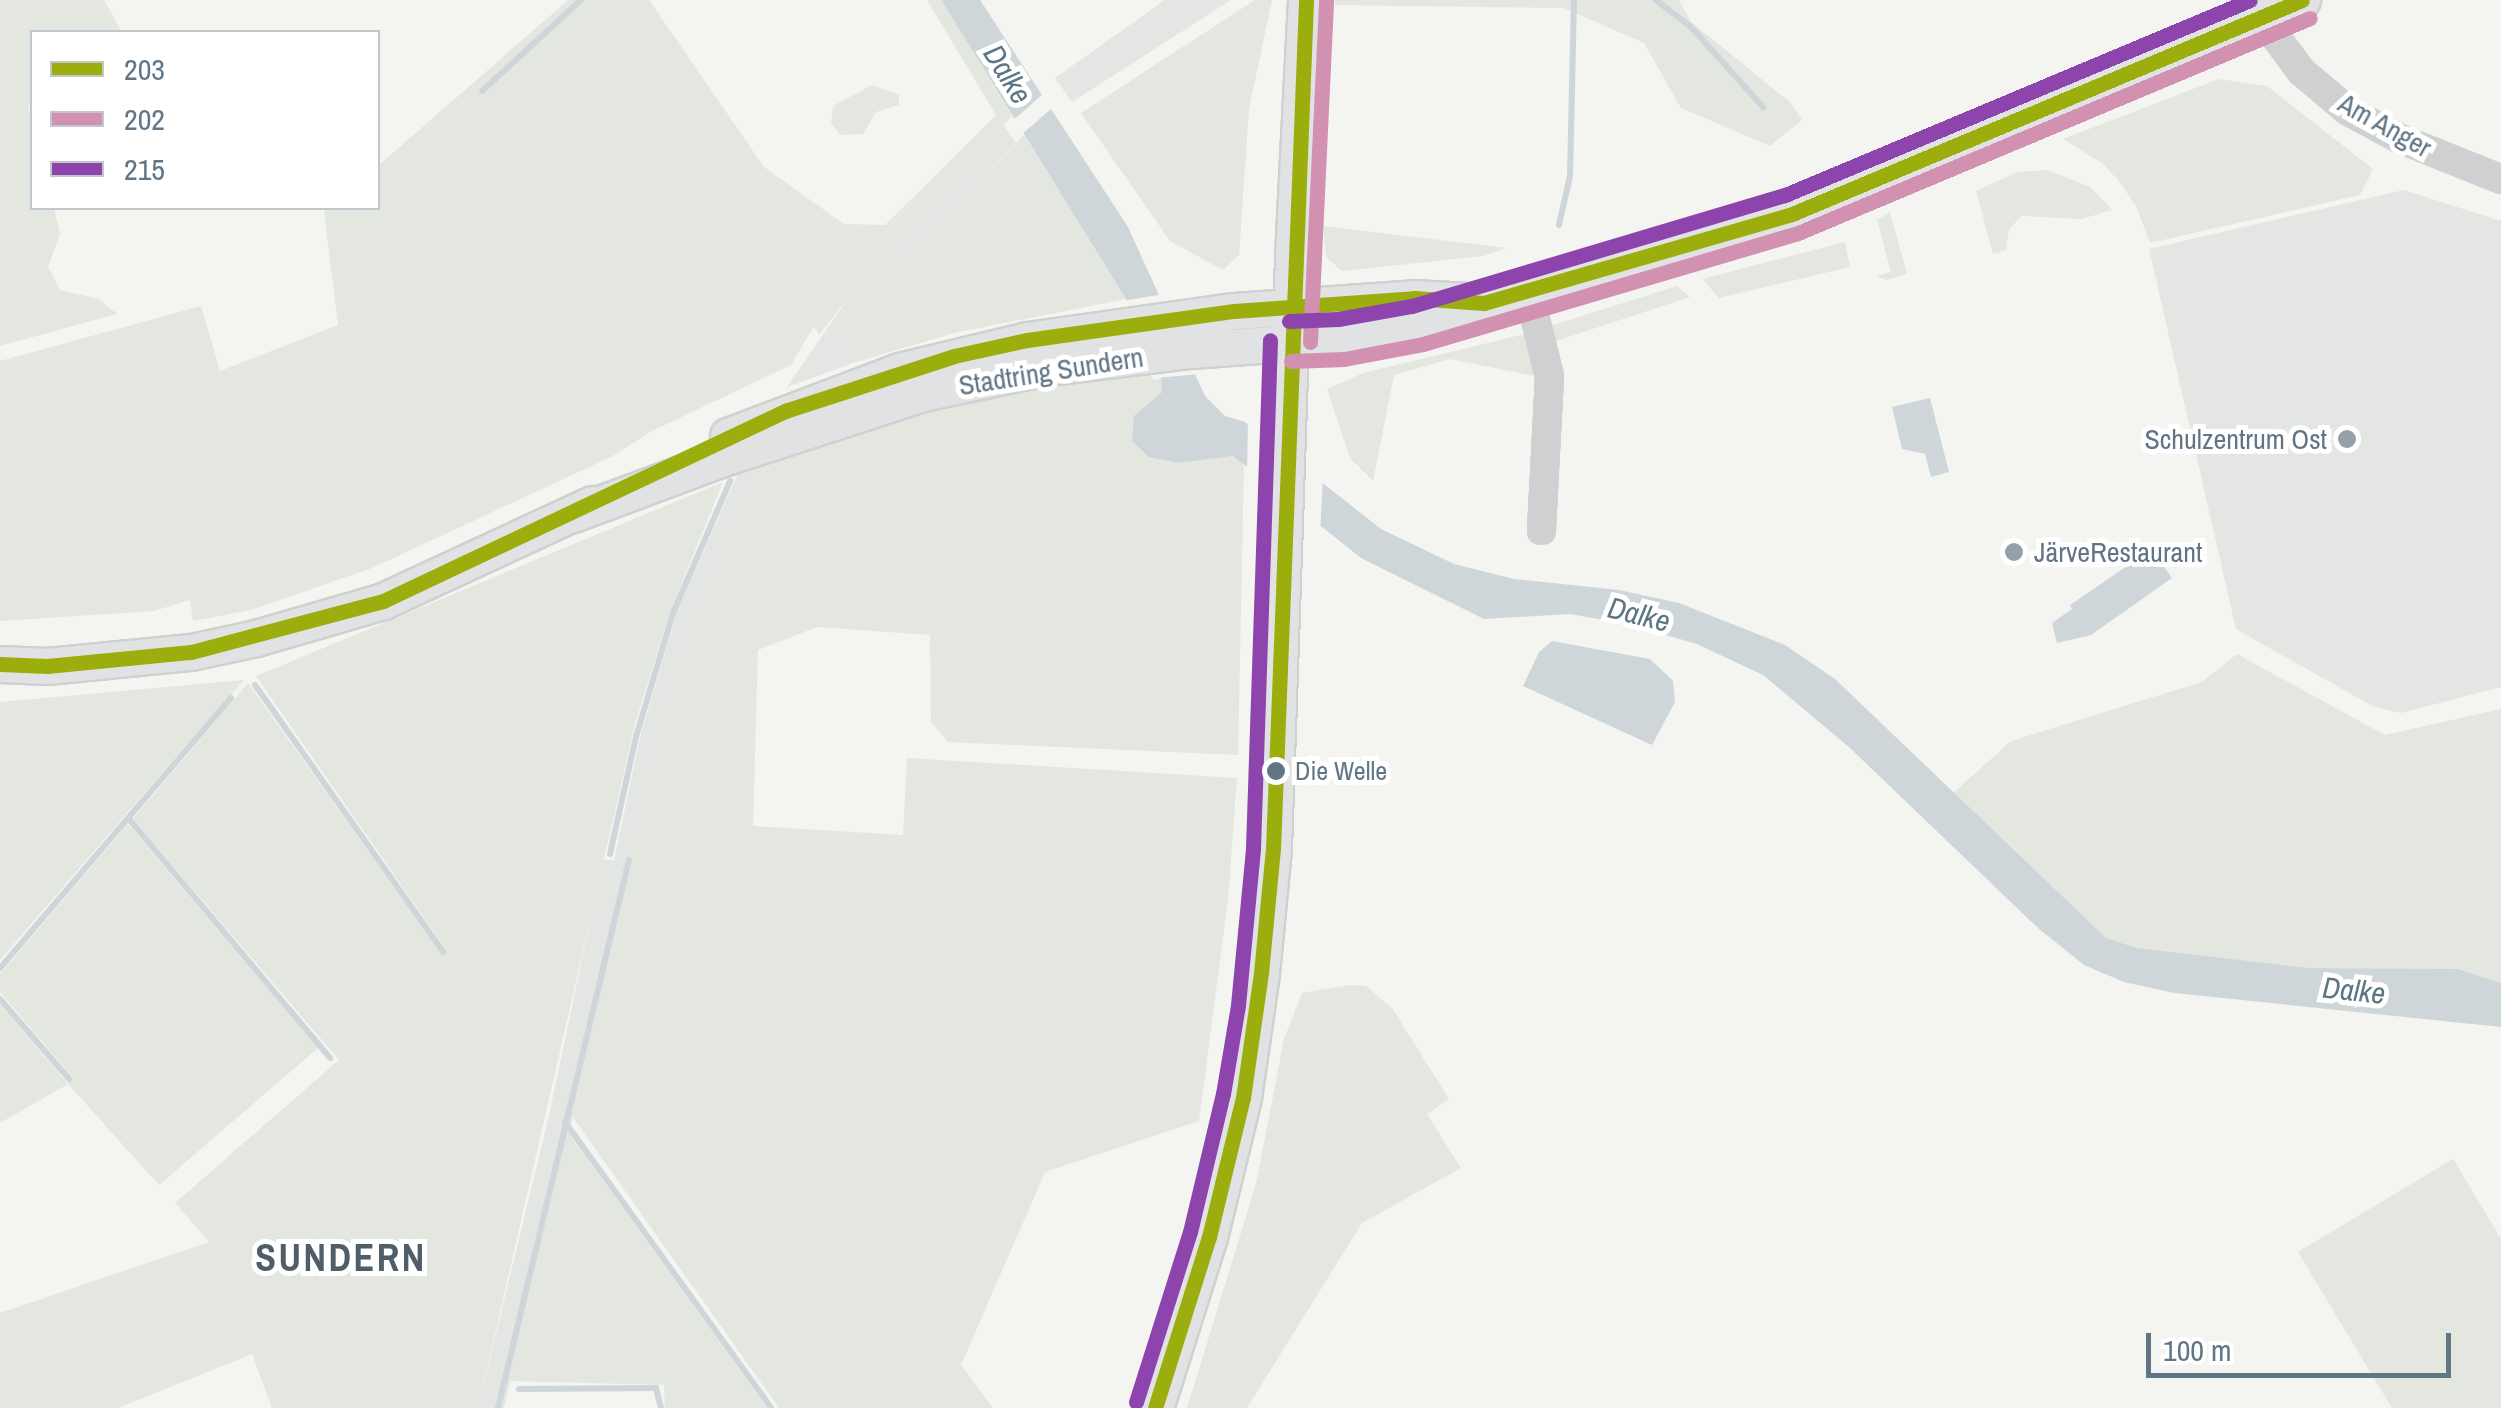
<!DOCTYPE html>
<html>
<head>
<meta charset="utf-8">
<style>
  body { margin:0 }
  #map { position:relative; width:2501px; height:1408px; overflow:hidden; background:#f4f4f1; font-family:"Archivo Narrow",sans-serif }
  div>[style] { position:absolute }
  .built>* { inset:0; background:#e4e6e4 }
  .green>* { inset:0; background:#e3e7df }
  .water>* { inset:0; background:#ced6d9 }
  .pier>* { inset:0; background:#f4f4f1 }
  .stream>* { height:6px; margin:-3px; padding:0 3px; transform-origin:3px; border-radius:3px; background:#ced6d9 }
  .roads { filter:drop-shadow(2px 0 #cfd1d1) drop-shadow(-2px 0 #cfd1d1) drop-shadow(0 2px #cfd1d1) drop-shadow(0 -2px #cfd1d1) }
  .minor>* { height:25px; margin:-12.5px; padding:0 12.5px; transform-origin:12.5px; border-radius:12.5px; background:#cfd0d1 }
  .secondary>* { height:35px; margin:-17.5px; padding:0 17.5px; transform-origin:17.5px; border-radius:17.5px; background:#e1e2e3 }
  .bus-1>* { height:15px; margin:-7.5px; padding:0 7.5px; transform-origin:7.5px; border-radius:7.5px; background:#9cae0d }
  .bus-2>* { height:15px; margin:-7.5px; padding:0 7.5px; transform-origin:7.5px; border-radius:7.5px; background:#d391b2 }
  .bus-3>* { height:15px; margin:-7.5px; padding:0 7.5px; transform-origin:7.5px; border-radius:7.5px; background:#8e44ad }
  .dots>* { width:28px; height:28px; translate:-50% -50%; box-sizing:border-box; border:5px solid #fff; border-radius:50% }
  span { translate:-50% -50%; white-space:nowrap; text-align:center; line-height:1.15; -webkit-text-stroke:10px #fff; paint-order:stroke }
  .bus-label { font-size:26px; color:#617585 }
  .left { translate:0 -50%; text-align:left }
  .street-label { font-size:28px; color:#617585 }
  .poi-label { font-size:28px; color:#617585 }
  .right { translate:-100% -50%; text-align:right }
  .water-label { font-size:30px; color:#5c7783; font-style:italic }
  .district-label { font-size:38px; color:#4f5e69; font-weight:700; letter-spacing:2.5px }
  .legend { position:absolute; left:30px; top:30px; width:350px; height:180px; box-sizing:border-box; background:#fff; border:2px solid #c0c8ce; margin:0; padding:12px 18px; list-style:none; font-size:30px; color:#617585 }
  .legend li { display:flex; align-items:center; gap:20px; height:50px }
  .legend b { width:50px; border:2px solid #c0c8ce }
  .scale { position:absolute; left:2146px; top:1333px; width:305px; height:45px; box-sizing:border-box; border:5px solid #617585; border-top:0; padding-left:12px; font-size:30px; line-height:35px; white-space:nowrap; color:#617585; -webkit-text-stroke:8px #fff; paint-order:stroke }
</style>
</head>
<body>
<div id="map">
  <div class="built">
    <i style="clip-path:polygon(1165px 0,1231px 0,1072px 102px,1055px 78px)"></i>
    <i style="clip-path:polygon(1003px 124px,1016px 143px,863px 307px,844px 335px,856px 362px,787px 387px,851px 294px)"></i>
    <i style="clip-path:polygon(2404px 190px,2501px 221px,2501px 687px,2401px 713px,2374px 707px,2236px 629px,2149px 249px)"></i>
    <i style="clip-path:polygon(775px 451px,743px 513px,706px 602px,661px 743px,504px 1408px,478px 1408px,550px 1111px,603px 859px,614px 861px,640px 738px,676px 614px,744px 460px)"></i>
  </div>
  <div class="green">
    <i style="clip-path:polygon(0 0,104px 0,122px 32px,32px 32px,32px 104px,28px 105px,32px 125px,32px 208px,54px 208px,60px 234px,48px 267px,60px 290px,99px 299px,117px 314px,0 346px)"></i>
    <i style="clip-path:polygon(568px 0,649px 0,764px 167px,844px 224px,885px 225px,996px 115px,927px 0,941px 0,1012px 116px,851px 294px,819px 335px,814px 326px,791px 365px,650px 432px,613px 456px,372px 568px,251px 610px,193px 621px,190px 600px,154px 611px,0 621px,0 361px,201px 306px,220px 371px,338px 325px,324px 212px,329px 208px,378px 208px,378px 166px)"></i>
    <i style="clip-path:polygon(1255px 0,1272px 0,1249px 109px,1239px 255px,1223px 270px,1170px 241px,1081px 113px)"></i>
    <i style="clip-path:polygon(1335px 0,1679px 0,1691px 22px,1790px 102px,1802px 120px,1770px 146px,1681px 108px,1644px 43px,1564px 8px,1335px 5px)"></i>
    <i style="clip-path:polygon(2219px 79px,2267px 86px,2373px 169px,2360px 195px,2150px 243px,2136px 206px,2118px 180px,2102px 163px,2063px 139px)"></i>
    <i style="clip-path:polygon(872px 85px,899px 95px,899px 105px,876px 112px,863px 134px,840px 135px,831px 123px,833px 106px)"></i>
    <i style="clip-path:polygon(1024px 135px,1126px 299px,954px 333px,856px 362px,844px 335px,863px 307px)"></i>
    <i style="clip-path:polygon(2048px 170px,2090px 187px,2112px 210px,2082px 219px,2022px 216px,2009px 229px,2006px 250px,1993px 254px,1976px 191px,2017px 172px)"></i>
    <i style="clip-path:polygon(1890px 212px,1907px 274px,1886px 280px,1876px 276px,1891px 272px,1877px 220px)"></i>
    <i style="clip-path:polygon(1323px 226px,1507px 248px,1483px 256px,1342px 271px,1326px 257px)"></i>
    <i style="clip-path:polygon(1845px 242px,1850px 267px,1719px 298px,1702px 279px)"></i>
    <i style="clip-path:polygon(1677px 286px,1690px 297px,1553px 342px,1547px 327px)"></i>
    <i style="clip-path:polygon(1533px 332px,1535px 376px,1450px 359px,1394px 375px,1373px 481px,1350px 458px,1327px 389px,1363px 373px)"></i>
    <i style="clip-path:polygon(1150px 373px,1154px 380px,1161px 379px,1162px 392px,1132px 441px,1147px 457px,1178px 463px,1233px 456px,1244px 463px,1238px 755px,948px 742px,931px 722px,930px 635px,817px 627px,758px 650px,753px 826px,903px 835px,907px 758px,1237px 778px,1228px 900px,1199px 1121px,1045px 1172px,961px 1365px,993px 1408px,779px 1408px,572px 1116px,661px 743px,706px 602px,743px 513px,775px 451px,842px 428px,975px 398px)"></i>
    <i style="clip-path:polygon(723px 482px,670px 612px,635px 724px,478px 1408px,272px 1408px,252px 1354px,118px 1408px,0 1408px,0 1313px,209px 1242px,175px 1203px,339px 1060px,133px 819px,248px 683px,443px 956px,447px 951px,256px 676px)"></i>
    <i style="clip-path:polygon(2237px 654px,2385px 735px,2501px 709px,2501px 983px,2458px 969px,2310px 968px,2137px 948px,2106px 938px,1952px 794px,2011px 741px,2202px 682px)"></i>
    <i style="clip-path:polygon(244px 680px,127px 813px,0 960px,0 702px)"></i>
    <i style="clip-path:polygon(128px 824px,318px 1048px,159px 1185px,68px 1084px,0 1123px,0 1004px,67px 1083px,73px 1078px,0 992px,0 974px)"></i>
    <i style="clip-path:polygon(1350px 985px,1366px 986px,1392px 1008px,1449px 1099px,1427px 1114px,1461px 1168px,1362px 1223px,1247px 1408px,1187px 1408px,1256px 1184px,1284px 1039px,1302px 993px)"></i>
    <i style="clip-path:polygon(568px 1132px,767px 1408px,665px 1408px,664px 1385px,510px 1381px)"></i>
    <i style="clip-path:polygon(2453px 1159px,2501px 1239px,2501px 1408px,2392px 1408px,2298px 1252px)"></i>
  </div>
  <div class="water">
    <i style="clip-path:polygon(941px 0,980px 0,1128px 227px,1205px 396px,1225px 416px,1245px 422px,1381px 529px,1454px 564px,1514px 579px,1619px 590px,1679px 603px,1785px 645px,1835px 679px,2106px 938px,2137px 948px,2310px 968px,2458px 969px,2501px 983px,2501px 1027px,2174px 993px,2124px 982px,2084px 965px,2038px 928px,1850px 748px,1763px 675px,1697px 644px,1627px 624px,1570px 614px,1484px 619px,1361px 558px,1233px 456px,1178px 463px,1148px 457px,1132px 441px,1134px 416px,1162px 392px,1161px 379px,1126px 299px)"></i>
    <i style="clip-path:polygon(1930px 398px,1949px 472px,1931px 477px,1925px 454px,1902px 449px,1892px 407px)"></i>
    <i style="clip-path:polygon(2152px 549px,2172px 578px,2091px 635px,2057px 643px,2052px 623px,2072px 609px,2070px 605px)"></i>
    <i style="clip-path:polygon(1552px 641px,1650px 659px,1673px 681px,1675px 702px,1652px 745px,1523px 686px,1539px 652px)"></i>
  </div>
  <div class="pier">
    <i style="clip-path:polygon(1043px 94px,1052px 108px,1020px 136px,1011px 122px)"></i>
    <i style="clip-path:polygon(1164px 294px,1200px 374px,1156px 378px,1122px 301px)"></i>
    <i style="clip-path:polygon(1248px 418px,1323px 480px,1320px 533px,1247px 472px)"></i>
  </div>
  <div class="stream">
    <i style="left:1656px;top:0;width:44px;rotate:37.6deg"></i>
    <i style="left:1691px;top:27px;width:108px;rotate:48deg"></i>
    <i style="left:482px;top:91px;width:134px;rotate:-42.6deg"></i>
    <i style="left:1559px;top:225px;width:50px;rotate:-77.3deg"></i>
    <i style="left:1570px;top:176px;width:176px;rotate:-88.7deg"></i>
    <i style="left:255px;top:685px;width:327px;rotate:54.8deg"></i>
    <i style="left:231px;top:698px;width:158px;rotate:130.6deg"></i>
    <i style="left:128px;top:818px;width:314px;rotate:49.9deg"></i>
    <i style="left:610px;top:854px;width:120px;rotate:-77.5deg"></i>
    <i style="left:636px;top:737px;width:129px;rotate:-73.4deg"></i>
    <i style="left:673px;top:613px;width:144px;rotate:-66.6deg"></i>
    <i style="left:0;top:968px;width:197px;rotate:-49.5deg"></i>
    <i style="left:0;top:999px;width:106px;rotate:49.2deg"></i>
    <i style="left:565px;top:1122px;width:352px;rotate:54.2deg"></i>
    <i style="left:519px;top:1389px;width:137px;rotate:-0.4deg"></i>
    <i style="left:656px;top:1388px;width:21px;rotate:76deg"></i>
    <i style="left:498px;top:1408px;width:563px;rotate:-76.56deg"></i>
  </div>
  <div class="roads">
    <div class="minor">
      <i style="left:2248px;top:0;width:89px;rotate:53.3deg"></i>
      <i style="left:2301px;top:71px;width:60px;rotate:40.3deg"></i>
      <i style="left:2347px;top:110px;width:59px;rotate:28.3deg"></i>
      <i style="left:2399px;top:138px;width:110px;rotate:21.9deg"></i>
      <i style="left:1528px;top:290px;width:89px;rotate:76.3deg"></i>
      <i style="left:1549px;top:376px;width:154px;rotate:93deg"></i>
    </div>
    <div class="secondary">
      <i style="left:728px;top:436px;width:183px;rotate:-20.8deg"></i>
      <i style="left:899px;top:371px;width:132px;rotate:-13.6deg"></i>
      <i style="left:1027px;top:340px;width:209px;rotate:-8deg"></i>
      <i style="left:1234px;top:311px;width:180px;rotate:-4.1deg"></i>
      <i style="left:1414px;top:298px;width:54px;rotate:3.2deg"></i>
      <i style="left:573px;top:514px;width:160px;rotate:-20.5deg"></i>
      <i style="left:723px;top:458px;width:210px;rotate:-18deg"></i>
      <i style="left:923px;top:393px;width:122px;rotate:-11.9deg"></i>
      <i style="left:1042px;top:368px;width:150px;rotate:-6.9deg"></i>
      <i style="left:1191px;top:350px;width:149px;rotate:-4.2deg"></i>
      <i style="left:1340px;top:339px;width:78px;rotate:-10.3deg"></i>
      <i style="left:1417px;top:325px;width:391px;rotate:-16.5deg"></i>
      <i style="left:1792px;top:214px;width:553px;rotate:-22.76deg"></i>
      <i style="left:0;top:664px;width:47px;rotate:2.4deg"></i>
      <i style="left:47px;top:666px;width:145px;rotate:-5.6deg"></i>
      <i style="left:191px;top:652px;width:66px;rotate:-12.2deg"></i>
      <i style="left:256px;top:638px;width:132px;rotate:-16.2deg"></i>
      <i style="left:383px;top:601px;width:230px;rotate:-24.9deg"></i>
      <i style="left:1155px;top:1408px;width:179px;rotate:-72.5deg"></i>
      <i style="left:1209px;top:1237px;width:143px;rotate:-76.3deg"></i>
      <i style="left:1243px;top:1098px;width:126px;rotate:-81.8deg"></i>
      <i style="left:1261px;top:973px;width:125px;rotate:-84.5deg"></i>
      <i style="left:1273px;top:849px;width:593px;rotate:-88.07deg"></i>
      <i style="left:1293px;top:256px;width:256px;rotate:-87.1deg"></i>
    </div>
  </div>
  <div class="bus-1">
    <i style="left:0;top:664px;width:47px;rotate:2.4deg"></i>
    <i style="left:47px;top:666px;width:145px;rotate:-5.6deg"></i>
    <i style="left:191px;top:652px;width:199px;rotate:-14.9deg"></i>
    <i style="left:383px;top:601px;width:445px;rotate:-25.3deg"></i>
    <i style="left:785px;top:411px;width:178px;rotate:-18deg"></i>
    <i style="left:954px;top:356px;width:75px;rotate:-12.4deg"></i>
    <i style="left:1027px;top:340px;width:209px;rotate:-8deg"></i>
    <i style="left:1234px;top:311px;width:180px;rotate:-4.1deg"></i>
    <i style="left:1414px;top:298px;width:70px;rotate:4.1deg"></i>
    <i style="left:1484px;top:303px;width:321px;rotate:-16.1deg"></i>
    <i style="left:1792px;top:214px;width:553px;rotate:-22.76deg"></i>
    <i style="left:1155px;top:1408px;width:179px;rotate:-72.5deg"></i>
    <i style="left:1209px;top:1237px;width:143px;rotate:-76.3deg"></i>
    <i style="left:1243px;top:1098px;width:126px;rotate:-81.8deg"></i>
    <i style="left:1261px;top:973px;width:125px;rotate:-84.5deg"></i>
    <i style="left:1273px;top:849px;width:850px;rotate:-87.77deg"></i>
  </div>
  <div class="bus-2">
    <i style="left:1310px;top:342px;width:341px;rotate:-87.3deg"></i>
    <i style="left:1291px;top:361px;width:53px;rotate:-2.2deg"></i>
    <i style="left:1344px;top:359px;width:80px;rotate:-10.8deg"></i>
    <i style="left:1423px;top:344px;width:391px;rotate:-16.5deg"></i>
    <i style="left:1798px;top:233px;width:555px;rotate:-22.78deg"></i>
  </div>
  <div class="bus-3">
    <i style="left:1289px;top:321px;width:49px;rotate:-2.3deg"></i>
    <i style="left:1338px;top:319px;width:75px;rotate:-10deg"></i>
    <i style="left:1412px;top:306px;width:389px;rotate:-16.6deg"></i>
    <i style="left:1785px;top:195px;width:504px;rotate:-22.75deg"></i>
    <i style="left:1136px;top:1402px;width:178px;rotate:-72.4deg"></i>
    <i style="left:1190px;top:1232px;width:142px;rotate:-76.6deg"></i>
    <i style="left:1223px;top:1094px;width:90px;rotate:-80.4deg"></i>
    <i style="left:1238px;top:1005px;width:158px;rotate:-84.5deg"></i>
    <i style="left:1253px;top:848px;width:508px;rotate:-88.08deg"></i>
  </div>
  <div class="dots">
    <i style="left:2347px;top:439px;background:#94a1ab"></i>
    <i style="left:2014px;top:552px;background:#94a1ab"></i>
    <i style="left:1276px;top:771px;background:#617585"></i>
  </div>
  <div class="bus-label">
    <span class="left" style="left:1295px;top:771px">Die Welle</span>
  </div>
  <div class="street-label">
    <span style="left:2385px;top:125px;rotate:29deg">Am Anger</span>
    <span style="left:1051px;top:371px;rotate:-9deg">Stadtring Sundern</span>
  </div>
  <div class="poi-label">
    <span class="right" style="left:2327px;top:439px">Schulzentrum Ost</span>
    <span class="left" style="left:2034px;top:552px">JärveRestaurant</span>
  </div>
  <div class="water-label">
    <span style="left:1008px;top:74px;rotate:58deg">Dalke</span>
    <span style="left:1639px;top:614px;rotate:14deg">Dalke</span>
    <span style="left:2354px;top:990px;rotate:6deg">Dalke</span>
  </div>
  <div class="district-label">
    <span style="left:341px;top:1258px">SUNDERN</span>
  </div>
  <ul class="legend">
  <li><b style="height:12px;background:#9cae0d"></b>203</li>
  <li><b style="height:12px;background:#d391b2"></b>202</li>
  <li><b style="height:12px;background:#8e44ad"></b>215</li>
  </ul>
  <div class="scale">100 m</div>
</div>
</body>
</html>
